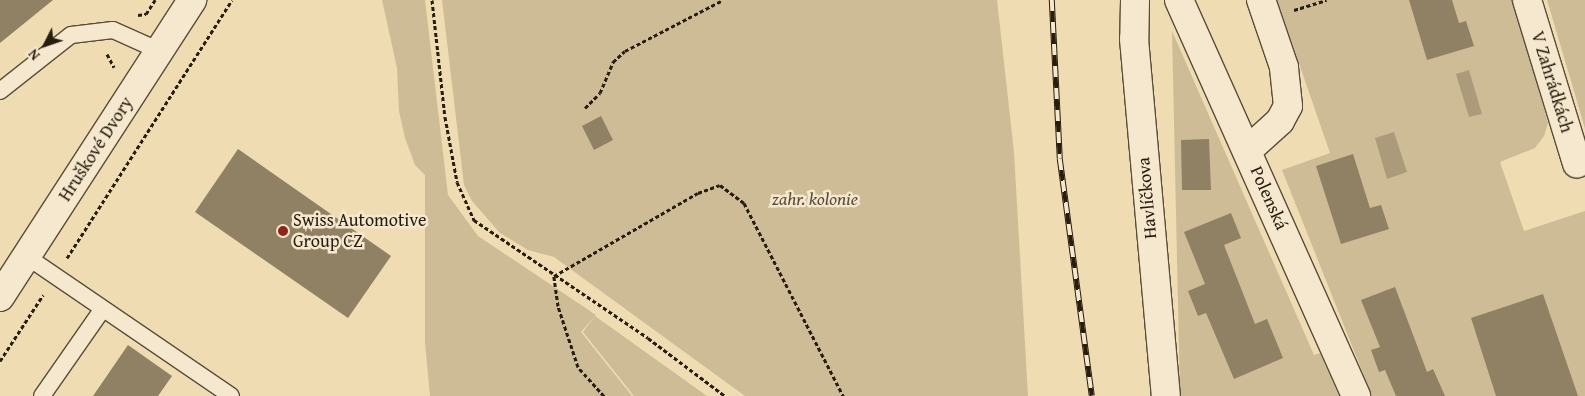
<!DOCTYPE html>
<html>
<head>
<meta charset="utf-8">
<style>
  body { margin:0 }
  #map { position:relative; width:1585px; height:396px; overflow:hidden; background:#f0dcb3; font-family:"Gentium Book Plus",serif }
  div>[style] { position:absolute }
  .green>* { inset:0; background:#cebc97 }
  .water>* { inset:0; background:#ac9b7b }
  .building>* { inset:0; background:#908064 }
  .path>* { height:3px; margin-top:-1.5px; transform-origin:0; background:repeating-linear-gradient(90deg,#271d0f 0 4px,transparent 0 6.5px) }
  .roads { filter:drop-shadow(1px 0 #594d38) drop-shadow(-1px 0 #594d38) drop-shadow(0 1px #594d38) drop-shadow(0 -1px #594d38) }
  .lane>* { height:16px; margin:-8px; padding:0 8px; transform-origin:8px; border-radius:8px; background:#f5e8ce }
  .street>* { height:28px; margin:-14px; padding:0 14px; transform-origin:14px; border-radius:14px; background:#f5e8ce }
  .secondary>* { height:28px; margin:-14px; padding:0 14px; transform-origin:14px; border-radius:14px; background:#f5e8ce }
  .rail>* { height:5.5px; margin-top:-2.75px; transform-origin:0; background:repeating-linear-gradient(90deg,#f5e8ce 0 11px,#271d0f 0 22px); box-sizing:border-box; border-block:1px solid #271d0f }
  .dots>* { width:14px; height:14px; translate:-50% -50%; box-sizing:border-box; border:2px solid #f5e8ce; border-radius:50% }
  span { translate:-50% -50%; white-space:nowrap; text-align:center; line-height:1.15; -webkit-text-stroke:5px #f5e8ce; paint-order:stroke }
  .street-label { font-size:18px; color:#271d0f }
  .park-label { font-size:18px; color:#594d38; font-style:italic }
  .poi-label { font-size:18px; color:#271d0f }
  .left { translate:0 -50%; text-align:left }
  .north { position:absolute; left:20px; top:20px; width:50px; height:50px; -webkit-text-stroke:4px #f5e8ce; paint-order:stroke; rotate:229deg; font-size:14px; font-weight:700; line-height:20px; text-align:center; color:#271d0f }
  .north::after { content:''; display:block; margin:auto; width:18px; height:22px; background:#271d0f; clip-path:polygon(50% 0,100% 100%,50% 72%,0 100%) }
</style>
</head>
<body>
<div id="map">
  <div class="green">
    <i style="clip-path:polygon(382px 0,425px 0,448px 195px,478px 236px,596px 315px,581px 332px,632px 396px,430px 396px,425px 343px,425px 175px,415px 165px,405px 138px,399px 111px,397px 68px)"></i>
    <i style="clip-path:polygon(442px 0,997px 0,1014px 152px,1028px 396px,745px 396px,554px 257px,528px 250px,500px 233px,472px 201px,464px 185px)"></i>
    <i style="clip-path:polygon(1277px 0,1514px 0,1548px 123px,1544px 136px,1535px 148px,1500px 162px,1524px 231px,1585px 211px,1585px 396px,1372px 396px,1282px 170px,1330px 153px)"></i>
    <i style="clip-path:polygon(1547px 0,1585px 0,1585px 129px,1574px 91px)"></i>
    <i style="clip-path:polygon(1172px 31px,1314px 355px,1320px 353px,1339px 396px,1180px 396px)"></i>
    <i style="clip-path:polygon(595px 316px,707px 396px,634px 396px,583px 332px)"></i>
  </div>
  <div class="water">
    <i style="clip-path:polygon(1469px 70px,1482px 114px,1469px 117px,1456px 74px)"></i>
    <i style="clip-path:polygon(1394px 132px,1407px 172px,1387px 179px,1375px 138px)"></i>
  </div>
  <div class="building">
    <i style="clip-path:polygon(0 0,53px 0,0 43px)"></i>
    <i style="clip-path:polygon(1409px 0,1452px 0,1459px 23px,1466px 21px,1474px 46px,1427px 60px)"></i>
    <i style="clip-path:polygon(601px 116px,613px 140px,594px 150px,582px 126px)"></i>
    <i style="clip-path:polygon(1209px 139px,1211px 190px,1182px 190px,1181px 140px)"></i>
    <i style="clip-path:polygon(238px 149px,391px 256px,348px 318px,195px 212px)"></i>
    <i style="clip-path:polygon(1353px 154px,1370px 208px,1381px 205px,1389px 229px,1341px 244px,1316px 166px)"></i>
    <i style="clip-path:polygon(1231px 213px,1241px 238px,1224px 245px,1255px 324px,1267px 319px,1283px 358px,1234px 379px,1206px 313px,1198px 316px,1188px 291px,1205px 284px,1184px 232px)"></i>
    <i style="clip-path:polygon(1395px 287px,1427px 372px,1433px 369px,1445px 396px,1396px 396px,1385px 370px,1379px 372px,1371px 350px,1380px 347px,1361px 300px)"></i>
    <i style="clip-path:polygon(1543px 294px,1578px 396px,1496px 396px,1471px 318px)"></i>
    <i style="clip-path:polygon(128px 345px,172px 376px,158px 396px,93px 396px)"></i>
  </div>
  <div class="path">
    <i style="left:432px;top:0;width:118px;rotate:83.7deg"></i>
    <i style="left:445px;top:117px;width:66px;rotate:79.5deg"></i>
    <i style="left:457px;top:182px;width:42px;rotate:65.9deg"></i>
    <i style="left:474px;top:220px;width:210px;rotate:34.1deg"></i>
    <i style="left:648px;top:338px;width:96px;rotate:37deg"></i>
    <i style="left:1294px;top:10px;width:34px;rotate:-17deg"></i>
    <i style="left:138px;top:15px;width:8px;rotate:-7deg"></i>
    <i style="left:146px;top:14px;width:17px;rotate:-57deg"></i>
    <i style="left:107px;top:54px;width:15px;rotate:62deg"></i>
    <i style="left:585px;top:108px;width:21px;rotate:-45deg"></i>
    <i style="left:600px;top:93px;width:34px;rotate:-67deg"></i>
    <i style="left:613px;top:62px;width:16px;rotate:-43deg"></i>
    <i style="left:625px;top:51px;width:110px;rotate:-27.5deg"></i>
    <i style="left:67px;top:258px;width:306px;rotate:-57.4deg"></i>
    <i style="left:0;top:361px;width:79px;rotate:-56.9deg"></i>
    <i style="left:604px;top:396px;width:39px;rotate:-132deg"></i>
    <i style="left:578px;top:367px;width:64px;rotate:-108.2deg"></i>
    <i style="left:558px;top:306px;width:30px;rotate:-98deg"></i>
    <i style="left:554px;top:276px;width:166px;rotate:-30deg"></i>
    <i style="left:698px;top:193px;width:23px;rotate:-20deg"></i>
    <i style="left:720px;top:185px;width:30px;rotate:37deg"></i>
    <i style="left:744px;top:203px;width:217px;rotate:62.8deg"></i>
  </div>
  <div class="roads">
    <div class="lane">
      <i style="left:0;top:91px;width:90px;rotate:-38.3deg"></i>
      <i style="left:71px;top:35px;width:42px;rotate:-6.8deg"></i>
      <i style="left:113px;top:30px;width:51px;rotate:24.1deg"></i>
      <i style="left:26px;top:256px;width:248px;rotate:34.3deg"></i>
      <i style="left:42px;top:396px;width:105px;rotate:-55.1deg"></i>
    </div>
    <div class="street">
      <i style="left:1135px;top:0;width:39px;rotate:91deg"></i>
      <i style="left:1134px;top:39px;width:358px;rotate:84.9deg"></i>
      <i style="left:1527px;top:0;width:171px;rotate:73deg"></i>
      <i style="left:1248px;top:150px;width:43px;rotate:-42.2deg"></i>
      <i style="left:1280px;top:121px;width:17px;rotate:-62deg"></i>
      <i style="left:1288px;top:106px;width:39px;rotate:-96deg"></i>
      <i style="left:1284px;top:67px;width:71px;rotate:-108.9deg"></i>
      <i style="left:0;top:297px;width:354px;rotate:-57.1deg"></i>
    </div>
    <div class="secondary">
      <i style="left:1179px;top:0;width:434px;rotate:65.9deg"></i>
    </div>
  </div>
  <div class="rail">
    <i style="left:1052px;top:0;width:159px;rotate:87.1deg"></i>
    <i style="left:1060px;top:159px;width:239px;rotate:82.3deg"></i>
  </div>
  <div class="dots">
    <i style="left:283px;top:231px;background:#8f2418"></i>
  </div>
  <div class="street-label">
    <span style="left:1552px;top:82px;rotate:73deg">V Zahrádkách</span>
    <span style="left:96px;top:149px;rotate:-57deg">Hruškové Dvory</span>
    <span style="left:1147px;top:198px;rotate:-95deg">Havlíčkova</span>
    <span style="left:1269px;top:198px;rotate:66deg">Polenská</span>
  </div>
  <div class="park-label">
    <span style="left:815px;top:199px">zahr. kolonie</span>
  </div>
  <div class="poi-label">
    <span class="left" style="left:293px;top:231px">Swiss Automotive<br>Group CZ</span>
  </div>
  <div class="north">N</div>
</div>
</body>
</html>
